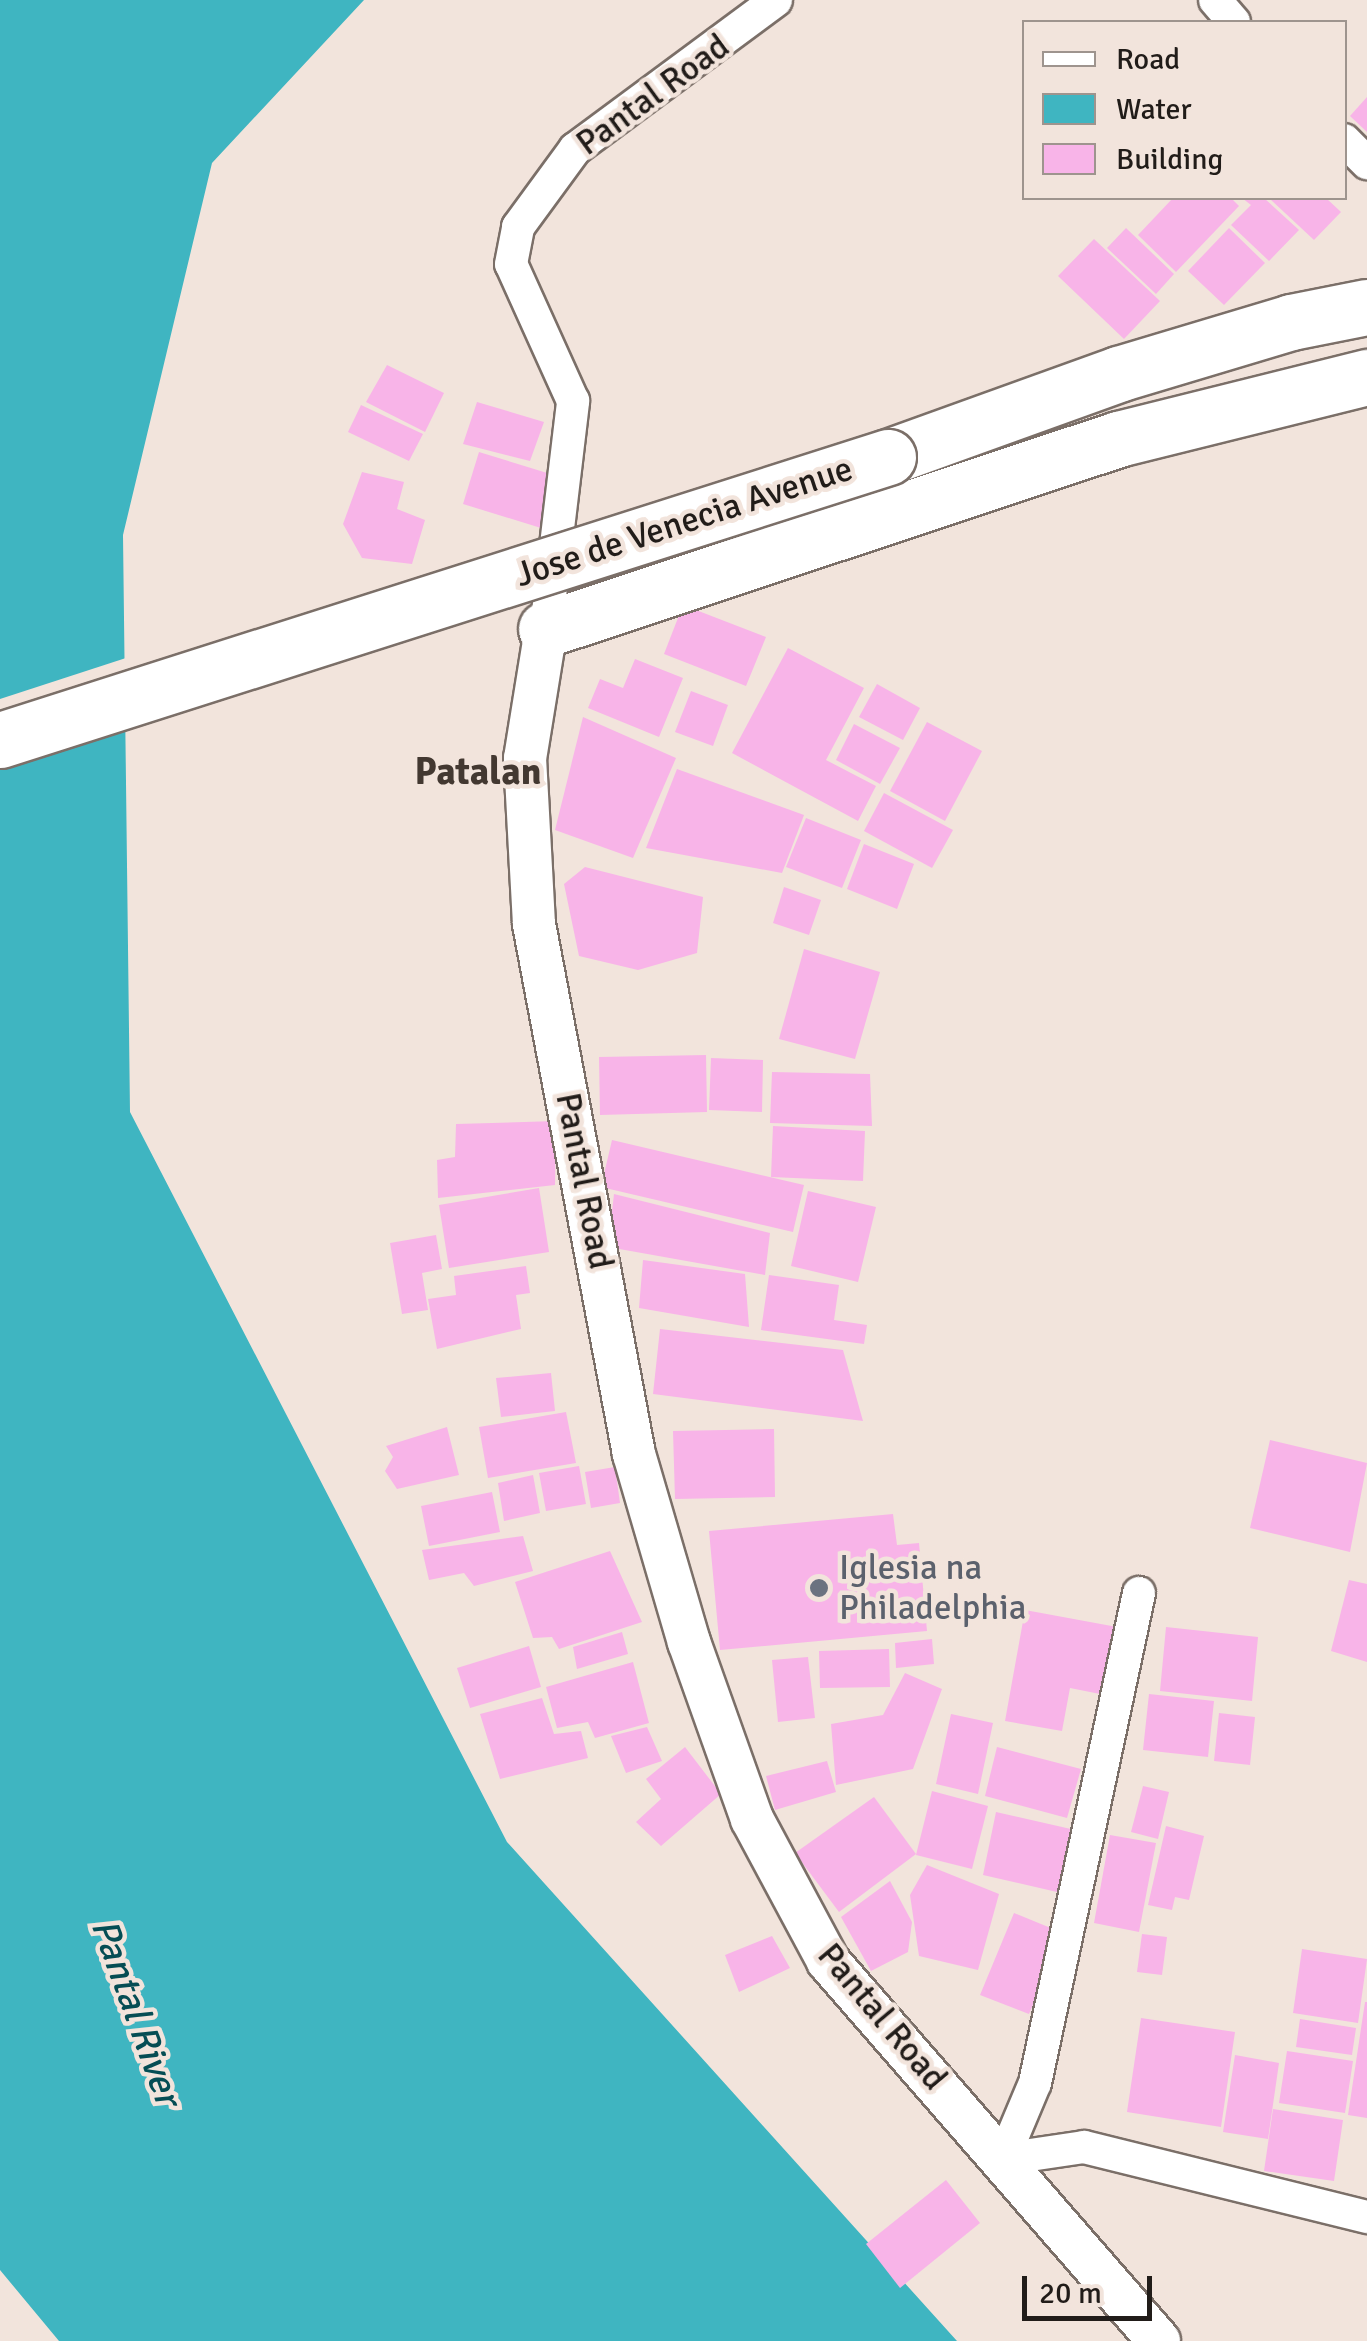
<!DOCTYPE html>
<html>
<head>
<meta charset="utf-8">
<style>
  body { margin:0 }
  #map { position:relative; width:1367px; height:2341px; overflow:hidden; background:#f2e4dc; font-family:Signika,sans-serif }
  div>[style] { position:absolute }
  .water>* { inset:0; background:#3fb5c1 }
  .pier>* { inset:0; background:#f2e4dc }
  .building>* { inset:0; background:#f8b4e8 }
  .roads { filter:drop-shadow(2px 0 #7b6f68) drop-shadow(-2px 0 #7b6f68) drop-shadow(0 2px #7b6f68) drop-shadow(0 -2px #7b6f68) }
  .minor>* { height:32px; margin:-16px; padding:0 16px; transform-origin:16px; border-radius:16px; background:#fff }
  .tertiary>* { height:42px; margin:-21px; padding:0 21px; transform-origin:21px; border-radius:21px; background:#fff }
  .trunk>* { height:55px; margin:-27.5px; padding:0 27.5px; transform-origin:27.5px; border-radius:27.5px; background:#fff }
  .bridges { filter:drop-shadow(2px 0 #7b6f68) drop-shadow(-2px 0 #7b6f68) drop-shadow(0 2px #7b6f68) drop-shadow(0 -2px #7b6f68) }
  .trunk-bridge>* { height:55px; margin:-27.5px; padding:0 27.5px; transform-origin:27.5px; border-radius:27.5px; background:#fff }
  .dots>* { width:28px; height:28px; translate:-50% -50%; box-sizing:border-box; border:5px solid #f2e4dc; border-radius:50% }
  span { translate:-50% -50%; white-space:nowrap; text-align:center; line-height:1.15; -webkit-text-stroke:9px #f2e4dc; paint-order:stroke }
  .street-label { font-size:35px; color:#211c19 }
  .worship-label { font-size:35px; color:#5b616d }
  .left { translate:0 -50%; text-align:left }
  .neighbourhood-label { font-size:38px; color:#433831; font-weight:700 }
  .water-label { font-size:38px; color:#054d54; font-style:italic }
  .legend { position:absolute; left:1022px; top:20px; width:325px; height:180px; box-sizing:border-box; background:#f2e4dc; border:2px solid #9e948e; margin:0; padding:12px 18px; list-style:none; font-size:30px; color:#211c19 }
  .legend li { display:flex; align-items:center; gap:20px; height:50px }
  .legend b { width:50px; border:2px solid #9e948e }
  .scale { position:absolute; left:1022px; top:2276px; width:130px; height:45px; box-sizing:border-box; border:5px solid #211c19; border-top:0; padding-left:12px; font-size:30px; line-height:35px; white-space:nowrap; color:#211c19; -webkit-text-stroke:8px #f2e4dc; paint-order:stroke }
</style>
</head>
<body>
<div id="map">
  <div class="water">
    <i style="clip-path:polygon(0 0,364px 0,212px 163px,123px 535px,130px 1112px,507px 1842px,957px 2341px,59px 2341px,0 2270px)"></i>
  </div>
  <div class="pier">
    <i style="clip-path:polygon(129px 657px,130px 726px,0 768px,0 699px)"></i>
  </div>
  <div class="building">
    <i style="clip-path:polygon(1367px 97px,1367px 132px,1350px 116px)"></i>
    <i style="clip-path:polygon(1173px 198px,1231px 198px,1239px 206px,1176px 272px,1138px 235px)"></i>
    <i style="clip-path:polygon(1242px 198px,1264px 198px,1299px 230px,1269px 261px,1231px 225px,1251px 205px)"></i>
    <i style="clip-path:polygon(1269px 198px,1326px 198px,1341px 212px,1314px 240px)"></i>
    <i style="clip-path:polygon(1126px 228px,1174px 274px,1156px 294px,1107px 248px)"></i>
    <i style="clip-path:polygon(1229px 228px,1265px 263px,1224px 305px,1188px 271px)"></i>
    <i style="clip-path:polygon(1094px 239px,1160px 301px,1124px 339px,1058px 276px)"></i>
    <i style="clip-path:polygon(387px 365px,444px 393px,425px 432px,366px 402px)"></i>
    <i style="clip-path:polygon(477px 402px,544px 422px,530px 461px,463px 444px)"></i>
    <i style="clip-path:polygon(361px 405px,423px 434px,409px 461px,348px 432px)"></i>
    <i style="clip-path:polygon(479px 452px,557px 476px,541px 528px,463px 504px)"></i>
    <i style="clip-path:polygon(362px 472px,404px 482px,397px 509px,425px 520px,412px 564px,362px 558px,343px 524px)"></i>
    <i style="clip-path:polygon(683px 605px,766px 637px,746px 686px,664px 654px)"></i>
    <i style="clip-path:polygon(788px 648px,864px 688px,826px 760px,876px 786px,858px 821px,732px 753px)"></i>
    <i style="clip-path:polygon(635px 659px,683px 678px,659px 737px,588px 708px,600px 679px,623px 688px)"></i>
    <i style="clip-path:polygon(877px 684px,920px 708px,903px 740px,859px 717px)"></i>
    <i style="clip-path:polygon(691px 691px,728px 705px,713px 746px,675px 732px)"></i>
    <i style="clip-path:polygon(583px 717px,676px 758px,633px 858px,555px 830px)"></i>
    <i style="clip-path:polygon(927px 722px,982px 751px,945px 821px,890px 791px)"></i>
    <i style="clip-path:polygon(854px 724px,900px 748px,880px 784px,836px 760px)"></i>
    <i style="clip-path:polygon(677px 769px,804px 815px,782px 873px,646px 848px)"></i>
    <i style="clip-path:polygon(884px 793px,953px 830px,932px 868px,864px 831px)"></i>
    <i style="clip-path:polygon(806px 818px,861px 840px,842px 888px,786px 867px)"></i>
    <i style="clip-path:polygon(864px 844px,914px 864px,897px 909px,847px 889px)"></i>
    <i style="clip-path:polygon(585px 867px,703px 897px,697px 953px,638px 970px,579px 956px,564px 884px)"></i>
    <i style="clip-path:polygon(784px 887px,821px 900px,809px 935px,773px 923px)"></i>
    <i style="clip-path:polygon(804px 949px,880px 972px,855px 1059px,779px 1039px)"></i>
    <i style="clip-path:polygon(706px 1055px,707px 1112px,600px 1115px,599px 1057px)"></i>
    <i style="clip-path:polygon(711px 1058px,763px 1060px,762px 1112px,709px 1110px)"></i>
    <i style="clip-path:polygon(772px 1072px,870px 1074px,872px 1126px,770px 1123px)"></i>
    <i style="clip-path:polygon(556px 1121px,555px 1185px,438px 1198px,437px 1160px,455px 1157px,456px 1124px)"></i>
    <i style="clip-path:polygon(773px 1126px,865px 1131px,863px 1181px,771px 1177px)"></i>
    <i style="clip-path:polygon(612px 1140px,804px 1185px,793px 1232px,601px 1187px)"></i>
    <i style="clip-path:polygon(539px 1188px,549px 1252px,449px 1268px,439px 1205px)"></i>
    <i style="clip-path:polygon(808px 1191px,876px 1207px,858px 1282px,791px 1266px)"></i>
    <i style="clip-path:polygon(614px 1194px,770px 1233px,765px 1275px,608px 1247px)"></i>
    <i style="clip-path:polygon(436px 1235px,442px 1269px,422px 1273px,428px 1310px,402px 1314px,390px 1243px)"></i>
    <i style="clip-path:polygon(643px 1260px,745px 1274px,749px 1327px,639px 1308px)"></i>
    <i style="clip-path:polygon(526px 1266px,530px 1293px,516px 1295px,521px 1329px,437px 1349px,428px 1299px,456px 1295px,454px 1276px)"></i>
    <i style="clip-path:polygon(769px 1275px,839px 1285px,834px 1320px,867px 1325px,864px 1344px,761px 1330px)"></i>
    <i style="clip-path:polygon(660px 1329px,843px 1350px,863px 1421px,653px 1394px)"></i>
    <i style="clip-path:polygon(551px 1373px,555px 1411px,501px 1417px,496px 1378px)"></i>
    <i style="clip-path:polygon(566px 1412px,576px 1463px,488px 1478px,479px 1427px)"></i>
    <i style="clip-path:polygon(447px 1427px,459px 1475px,397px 1489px,385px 1471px,393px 1457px,386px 1446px)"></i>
    <i style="clip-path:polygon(774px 1429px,775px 1497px,675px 1499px,673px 1431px)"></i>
    <i style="clip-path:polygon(1270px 1440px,1367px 1463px,1350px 1552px,1250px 1528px)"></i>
    <i style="clip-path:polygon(579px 1466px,586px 1504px,546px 1511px,539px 1473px)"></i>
    <i style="clip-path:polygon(615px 1467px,620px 1503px,591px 1508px,585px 1472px)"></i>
    <i style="clip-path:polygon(533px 1475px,540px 1513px,504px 1521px,498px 1483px)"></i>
    <i style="clip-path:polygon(492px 1492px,500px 1532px,429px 1546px,421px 1506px)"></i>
    <i style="clip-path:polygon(893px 1514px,897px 1545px,919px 1543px,927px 1631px,720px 1650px,709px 1531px)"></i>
    <i style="clip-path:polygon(523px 1536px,533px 1571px,474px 1586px,464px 1573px,429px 1580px,422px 1550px)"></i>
    <i style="clip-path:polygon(610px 1551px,642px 1622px,559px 1649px,552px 1637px,533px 1638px,515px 1582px)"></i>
    <i style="clip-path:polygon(1349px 1580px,1367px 1584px,1367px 1662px,1331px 1651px)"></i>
    <i style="clip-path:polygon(1025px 1610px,1117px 1627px,1105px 1695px,1070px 1688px,1062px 1731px,1005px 1721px)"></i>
    <i style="clip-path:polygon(1166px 1627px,1258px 1637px,1252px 1701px,1160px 1691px)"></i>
    <i style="clip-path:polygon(622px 1632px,628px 1654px,577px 1669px,573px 1647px)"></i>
    <i style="clip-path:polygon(932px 1639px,934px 1664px,896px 1668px,895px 1643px)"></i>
    <i style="clip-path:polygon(529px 1646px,541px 1687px,470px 1708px,457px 1668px)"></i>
    <i style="clip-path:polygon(889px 1649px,890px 1687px,820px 1688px,819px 1651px)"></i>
    <i style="clip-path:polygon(808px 1657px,815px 1718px,778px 1722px,772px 1660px)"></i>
    <i style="clip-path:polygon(633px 1662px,649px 1723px,595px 1738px,588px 1722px,557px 1728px,546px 1687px)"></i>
    <i style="clip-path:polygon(905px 1673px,942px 1689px,913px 1769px,836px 1785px,831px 1724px,883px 1715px)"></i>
    <i style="clip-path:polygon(1149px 1694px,1214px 1701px,1208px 1757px,1143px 1750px)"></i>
    <i style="clip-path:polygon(542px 1698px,554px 1734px,581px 1731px,588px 1758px,500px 1779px,480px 1714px)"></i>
    <i style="clip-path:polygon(1219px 1713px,1255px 1717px,1250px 1765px,1214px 1761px)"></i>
    <i style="clip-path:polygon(951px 1714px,993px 1723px,978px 1794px,936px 1784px)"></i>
    <i style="clip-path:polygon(647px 1727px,662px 1761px,626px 1773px,611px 1736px)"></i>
    <i style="clip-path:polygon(685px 1747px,721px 1794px,661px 1846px,636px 1822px,661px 1799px,646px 1779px)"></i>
    <i style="clip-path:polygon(997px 1747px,1081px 1769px,1067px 1818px,985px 1796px)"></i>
    <i style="clip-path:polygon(827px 1761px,836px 1792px,775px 1810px,766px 1776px)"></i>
    <i style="clip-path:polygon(1143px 1786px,1169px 1792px,1158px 1839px,1131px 1832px)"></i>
    <i style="clip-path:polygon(932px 1791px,988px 1806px,972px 1869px,916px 1855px)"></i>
    <i style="clip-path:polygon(874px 1797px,916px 1854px,839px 1912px,795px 1853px)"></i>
    <i style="clip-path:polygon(996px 1812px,1084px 1832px,1070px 1895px,983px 1875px)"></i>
    <i style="clip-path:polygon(1166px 1826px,1204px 1836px,1189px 1900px,1175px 1897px,1172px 1910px,1148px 1905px)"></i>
    <i style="clip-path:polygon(1110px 1835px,1156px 1843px,1139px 1932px,1094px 1923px)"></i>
    <i style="clip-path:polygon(927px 1865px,999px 1894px,978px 1970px,919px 1956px,910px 1895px)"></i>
    <i style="clip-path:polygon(890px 1881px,912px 1922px,908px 1952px,871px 1971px,841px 1917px)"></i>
    <i style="clip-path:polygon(1014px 1913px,1063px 1933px,1029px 2014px,980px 1995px)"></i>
    <i style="clip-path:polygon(1142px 1934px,1167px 1937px,1162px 1975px,1137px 1972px)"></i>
    <i style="clip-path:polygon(772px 1936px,790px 1968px,739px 1992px,725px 1955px)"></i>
    <i style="clip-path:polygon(1302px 1949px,1367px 1959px,1358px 2023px,1293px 2013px)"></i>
    <i style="clip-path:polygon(1365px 2002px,1367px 2002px,1367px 2118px,1348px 2115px)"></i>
    <i style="clip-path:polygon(1141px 2018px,1235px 2032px,1221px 2127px,1127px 2112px)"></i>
    <i style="clip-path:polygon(1300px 2019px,1356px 2028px,1352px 2055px,1296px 2047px)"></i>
    <i style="clip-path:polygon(1287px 2051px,1353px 2061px,1345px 2113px,1279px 2103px)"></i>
    <i style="clip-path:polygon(1235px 2055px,1279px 2063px,1268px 2139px,1223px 2132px)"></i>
    <i style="clip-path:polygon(1273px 2109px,1343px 2120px,1334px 2181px,1264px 2171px)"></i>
    <i style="clip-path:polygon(946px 2180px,980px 2223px,900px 2288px,866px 2244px)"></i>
  </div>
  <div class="roads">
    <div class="minor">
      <i style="left:1215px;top:0;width:29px;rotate:49deg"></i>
      <i style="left:1344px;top:140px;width:33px;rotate:45deg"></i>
      <i style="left:546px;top:629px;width:230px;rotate:-83.2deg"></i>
      <i style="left:573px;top:401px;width:150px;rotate:-114.3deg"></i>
      <i style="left:511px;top:264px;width:38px;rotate:-79deg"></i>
      <i style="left:518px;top:227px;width:97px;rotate:-53.8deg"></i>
      <i style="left:575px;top:149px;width:250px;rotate:-36.5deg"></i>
      <i style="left:1003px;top:2159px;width:82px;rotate:-67.2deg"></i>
      <i style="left:1035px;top:2083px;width:501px;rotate:-78.02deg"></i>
      <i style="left:1003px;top:2159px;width:82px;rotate:-8.4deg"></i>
      <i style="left:1084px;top:2147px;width:292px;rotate:13.9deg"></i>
    </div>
    <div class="tertiary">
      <i style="left:546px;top:629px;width:131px;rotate:99.2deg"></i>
      <i style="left:525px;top:758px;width:166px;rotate:86.9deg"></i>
      <i style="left:534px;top:924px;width:539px;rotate:79.32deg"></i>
      <i style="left:634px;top:1454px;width:196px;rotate:73.7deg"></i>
      <i style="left:689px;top:1642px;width:188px;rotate:70.4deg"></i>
      <i style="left:752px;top:1819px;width:161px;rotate:61.8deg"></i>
      <i style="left:828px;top:1961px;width:504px;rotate:48.94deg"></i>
    </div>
    <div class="trunk">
      <i style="left:888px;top:457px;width:245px;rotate:-19.8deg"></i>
      <i style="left:1118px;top:374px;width:181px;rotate:-16.7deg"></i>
      <i style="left:1291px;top:322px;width:77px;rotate:-11.2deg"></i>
      <i style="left:546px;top:629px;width:603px;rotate:-18.37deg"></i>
      <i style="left:1118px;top:439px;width:257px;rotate:-14deg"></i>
    </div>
  </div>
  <div class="bridges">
    <div class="trunk-bridge">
      <i style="left:0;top:740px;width:932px;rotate:-17.68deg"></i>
    </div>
  </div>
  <div class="dots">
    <i style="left:819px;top:1588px;background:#6b7280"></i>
  </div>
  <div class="street-label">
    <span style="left:653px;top:95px;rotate:-36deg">Pantal Road</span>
    <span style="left:684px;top:522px;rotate:-18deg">Jose de Venecia Avenue</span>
    <span style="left:584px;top:1181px;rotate:79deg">Pantal Road</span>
    <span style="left:882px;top:2017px;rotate:50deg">Pantal Road</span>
  </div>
  <div class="worship-label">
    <span class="left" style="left:839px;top:1588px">Iglesia na<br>Philadelphia</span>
  </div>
  <div class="neighbourhood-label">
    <span style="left:478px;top:772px">Patalan</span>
  </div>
  <div class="water-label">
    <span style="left:136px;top:2012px;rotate:70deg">Pantal River</span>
  </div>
  <ul class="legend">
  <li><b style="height:12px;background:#fff"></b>Road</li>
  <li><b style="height:28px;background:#3fb5c1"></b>Water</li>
  <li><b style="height:28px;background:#f8b4e8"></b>Building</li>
  </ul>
  <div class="scale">20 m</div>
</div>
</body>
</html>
